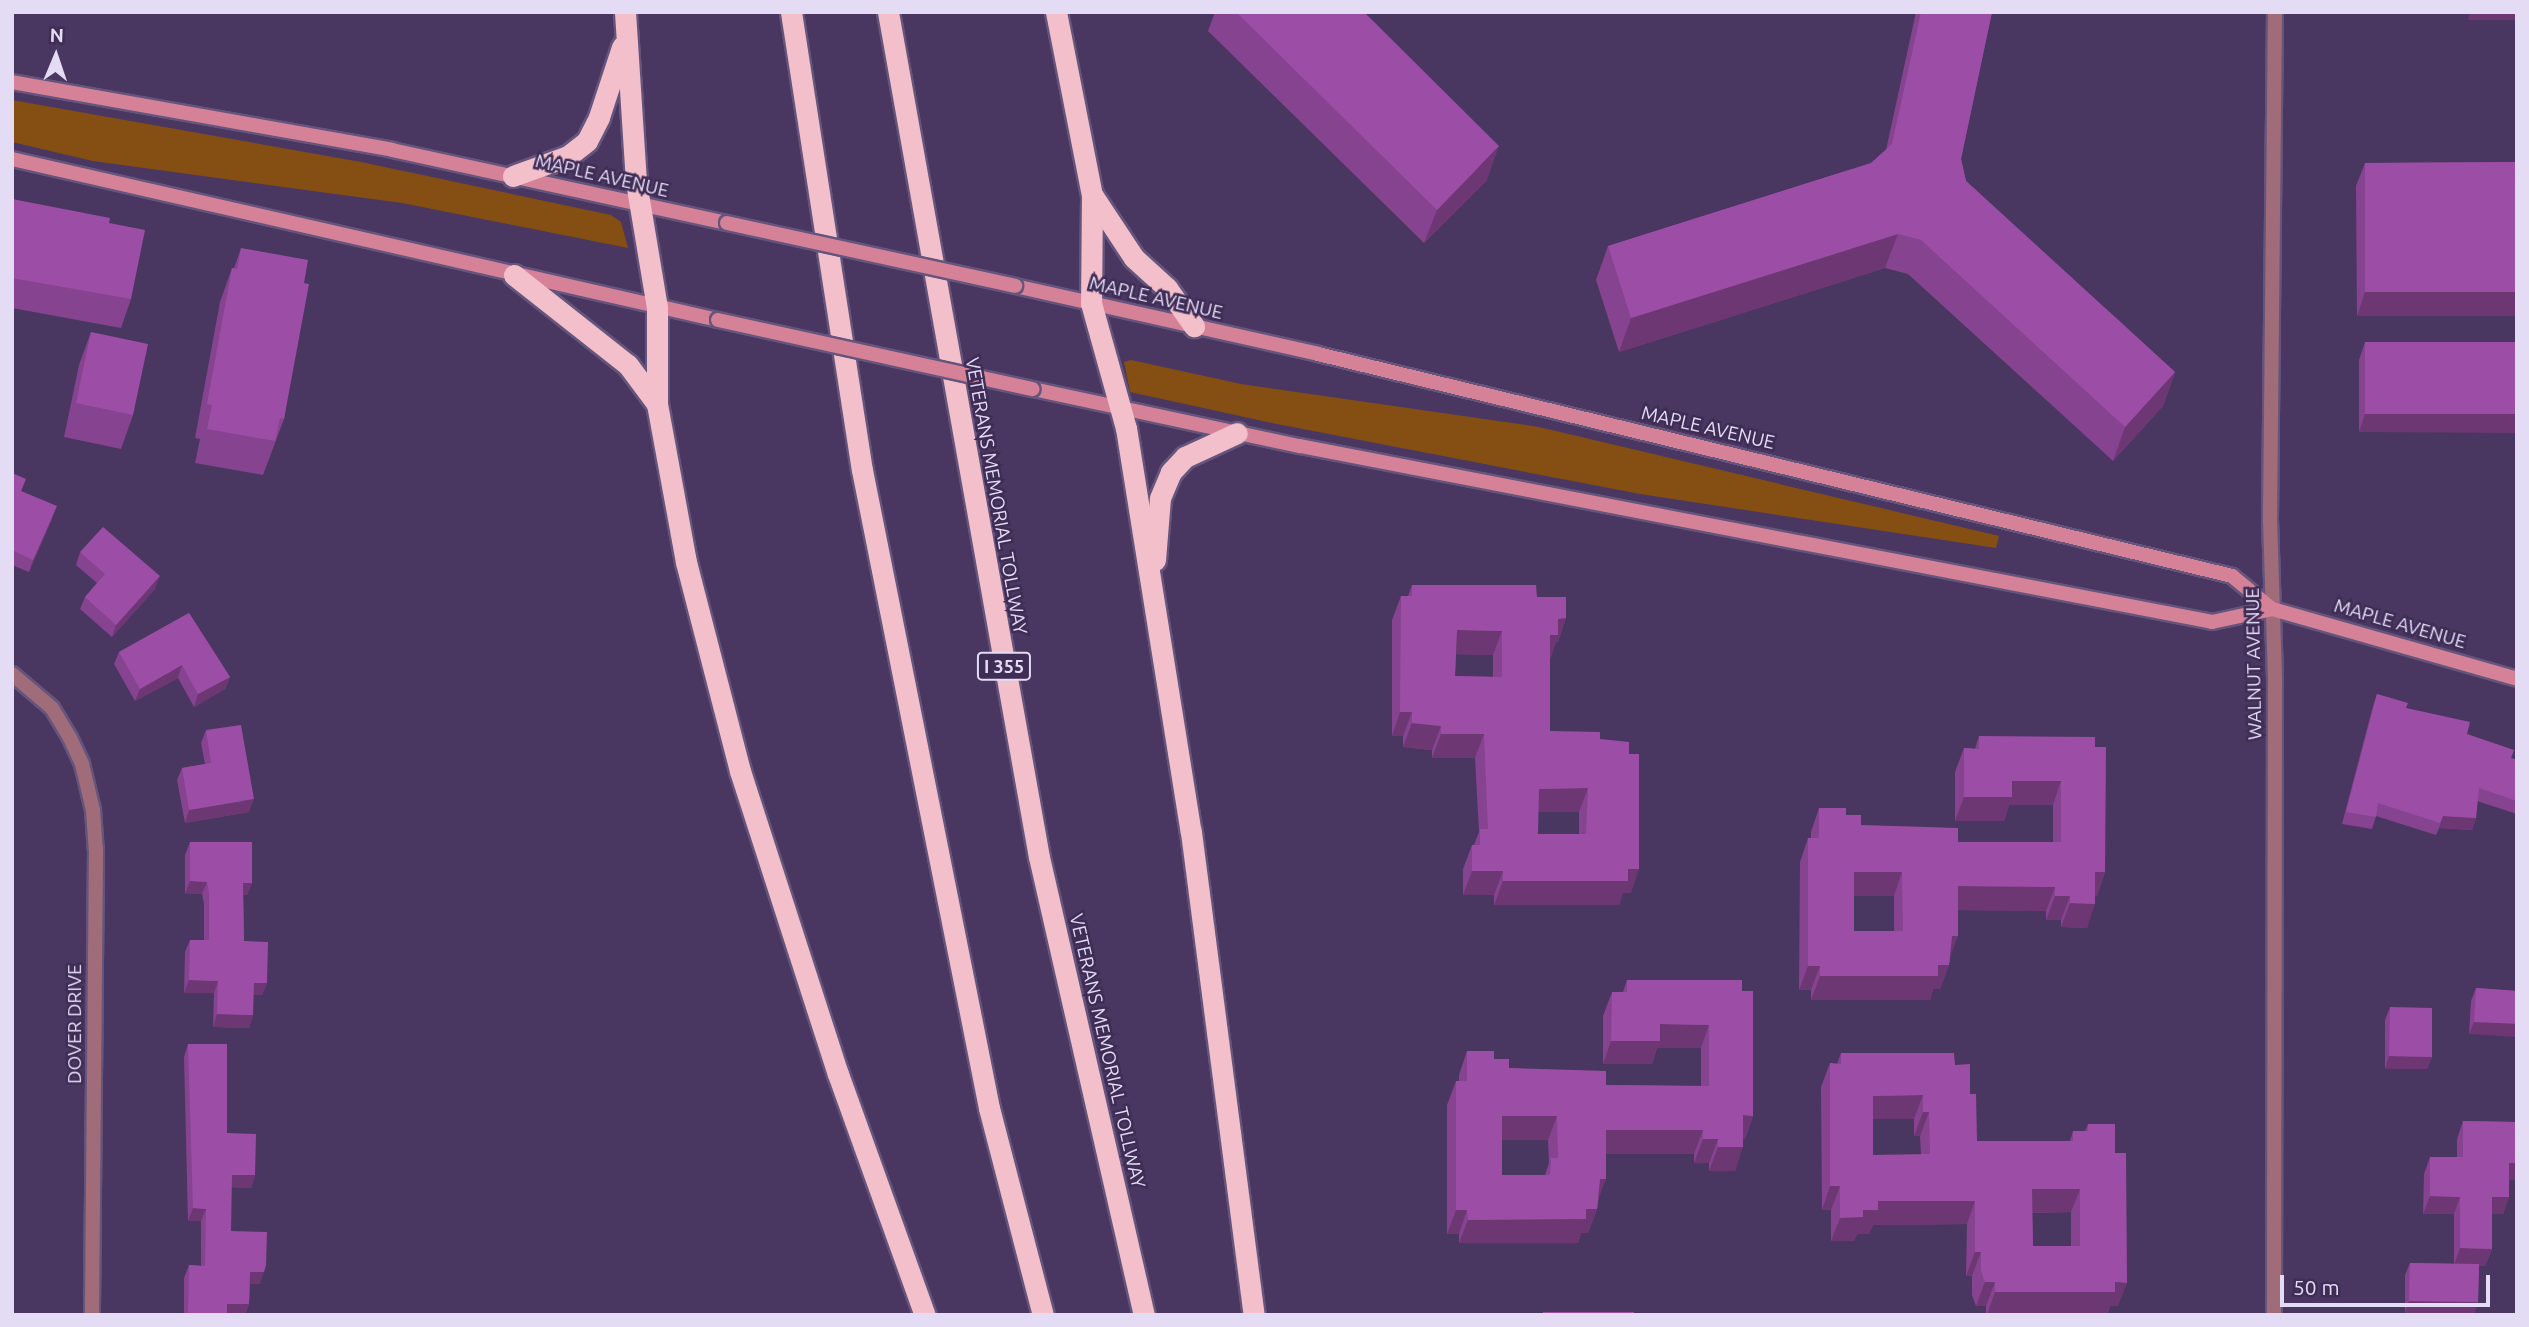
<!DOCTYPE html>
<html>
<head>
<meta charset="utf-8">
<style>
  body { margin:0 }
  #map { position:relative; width:2529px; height:1327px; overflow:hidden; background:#493761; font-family:Ubuntu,sans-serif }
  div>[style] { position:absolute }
  .green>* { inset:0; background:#854f14 }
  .roads { filter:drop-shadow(2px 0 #65557c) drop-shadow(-2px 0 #65557c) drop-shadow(0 2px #65557c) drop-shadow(0 -2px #65557c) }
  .street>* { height:14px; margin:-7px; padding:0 7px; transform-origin:7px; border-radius:7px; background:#a16c7a }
  .secondary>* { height:14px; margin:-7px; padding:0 7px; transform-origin:7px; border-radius:7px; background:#d58299 }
  .highway>* { height:21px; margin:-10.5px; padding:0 10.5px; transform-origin:10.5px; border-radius:10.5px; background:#f3bfcb }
  .bridges { filter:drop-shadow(2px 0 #65557c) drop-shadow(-2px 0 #65557c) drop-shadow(0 2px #65557c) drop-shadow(0 -2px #65557c) }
  .secondary-bridge>* { height:14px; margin:-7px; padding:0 7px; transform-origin:7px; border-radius:7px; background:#d58299 }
  .wall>* { inset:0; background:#86438f }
  .shaded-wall>* { inset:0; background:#6d3774 }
  .building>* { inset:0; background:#9c4ea6 }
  span { translate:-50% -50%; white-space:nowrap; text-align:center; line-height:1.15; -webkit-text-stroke:5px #3f2d56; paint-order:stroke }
  .shield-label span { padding:2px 5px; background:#3f2d56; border:2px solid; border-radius:5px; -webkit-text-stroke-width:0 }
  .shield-label { font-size:18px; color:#e4dbf5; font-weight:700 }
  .street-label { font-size:19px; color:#e4dbf5 }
  .frame { position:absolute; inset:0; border:14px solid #e4dbf5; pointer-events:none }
  .north { position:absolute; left:21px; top:21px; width:70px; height:70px; -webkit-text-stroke:5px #3f2d56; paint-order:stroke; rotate:2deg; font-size:19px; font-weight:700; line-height:28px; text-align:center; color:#e4dbf5 }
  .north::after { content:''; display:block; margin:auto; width:24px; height:32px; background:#e4dbf5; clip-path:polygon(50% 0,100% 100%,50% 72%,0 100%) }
  .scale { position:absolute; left:2280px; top:1275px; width:210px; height:32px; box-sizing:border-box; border:4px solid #e4dbf5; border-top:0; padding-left:9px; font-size:21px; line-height:24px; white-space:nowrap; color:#e4dbf5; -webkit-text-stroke:5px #3f2d56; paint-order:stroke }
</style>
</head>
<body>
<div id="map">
  <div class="green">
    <i style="clip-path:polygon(12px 100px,361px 162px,611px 215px,621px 222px,628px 248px,402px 203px,93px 161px,12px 142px)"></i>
    <i style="clip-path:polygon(1131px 360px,1241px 384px,1539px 427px,1999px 536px,1996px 548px,1640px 494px,1277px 424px,1130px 392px,1124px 362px)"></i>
  </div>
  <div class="roads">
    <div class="street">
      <i style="left:12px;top:674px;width:52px;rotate:40.4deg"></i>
      <i style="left:52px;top:708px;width:35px;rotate:59deg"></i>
      <i style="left:70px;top:738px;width:29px;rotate:65deg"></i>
      <i style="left:82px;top:764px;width:47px;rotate:76.6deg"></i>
      <i style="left:93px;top:810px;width:39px;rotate:86deg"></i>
      <i style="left:96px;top:849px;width:466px;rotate:90.5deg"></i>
      <i style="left:2274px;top:1315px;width:637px;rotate:-89.91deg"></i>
      <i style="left:2275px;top:678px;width:157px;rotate:-91.8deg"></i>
      <i style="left:2270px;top:521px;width:509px;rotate:-89.44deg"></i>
    </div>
    <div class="secondary">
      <i style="left:12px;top:82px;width:386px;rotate:10.1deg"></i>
      <i style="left:392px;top:150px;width:343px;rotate:12.3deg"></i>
      <i style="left:12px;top:159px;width:724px;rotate:12.85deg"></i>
      <i style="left:1015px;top:286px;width:311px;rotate:12.6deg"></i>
      <i style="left:1318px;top:354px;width:941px;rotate:13.65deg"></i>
      <i style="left:2232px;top:576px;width:52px;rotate:39.5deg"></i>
      <i style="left:1033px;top:389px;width:273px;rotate:12.1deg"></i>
      <i style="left:1300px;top:446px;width:929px;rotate:10.92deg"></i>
      <i style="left:2212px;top:622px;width:61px;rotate:-12.2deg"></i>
      <i style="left:2272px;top:609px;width:255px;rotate:15.9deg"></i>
    </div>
    <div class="highway">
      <i style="left:625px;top:12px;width:170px;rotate:86.3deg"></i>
      <i style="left:636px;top:182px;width:127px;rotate:80.5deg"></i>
      <i style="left:657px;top:307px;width:97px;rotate:90deg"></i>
      <i style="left:657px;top:404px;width:161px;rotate:79.6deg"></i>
      <i style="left:686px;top:562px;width:216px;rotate:75.5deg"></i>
      <i style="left:740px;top:771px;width:318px;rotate:72.1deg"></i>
      <i style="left:838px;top:1074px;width:256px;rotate:70.2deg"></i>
      <i style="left:791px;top:12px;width:463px;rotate:81.2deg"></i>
      <i style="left:862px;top:470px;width:651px;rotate:78.74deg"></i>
      <i style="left:989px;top:1108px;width:214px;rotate:75.4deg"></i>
      <i style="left:888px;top:12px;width:858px;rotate:79.87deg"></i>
      <i style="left:1039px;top:857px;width:470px;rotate:77.1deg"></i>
      <i style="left:1056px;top:12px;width:187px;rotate:78.9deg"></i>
      <i style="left:1092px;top:195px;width:108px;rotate:90.5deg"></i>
      <i style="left:1091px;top:303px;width:130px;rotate:74.4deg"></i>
      <i style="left:1126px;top:428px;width:409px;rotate:80.9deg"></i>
      <i style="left:1191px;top:832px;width:487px;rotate:82.6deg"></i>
      <i style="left:513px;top:176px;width:59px;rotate:-20deg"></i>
      <i style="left:568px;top:156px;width:24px;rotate:-38deg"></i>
      <i style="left:587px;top:141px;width:27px;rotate:-63deg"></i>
      <i style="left:599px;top:117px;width:74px;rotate:-71.8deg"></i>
      <i style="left:1093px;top:196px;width:74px;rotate:56.5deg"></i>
      <i style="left:1134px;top:258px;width:45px;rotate:42.3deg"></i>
      <i style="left:1167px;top:288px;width:47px;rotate:54.6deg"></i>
      <i style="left:514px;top:275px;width:145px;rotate:38.3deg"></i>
      <i style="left:628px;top:365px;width:49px;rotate:53.4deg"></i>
      <i style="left:1155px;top:560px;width:62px;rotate:-85.4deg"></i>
      <i style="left:1160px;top:498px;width:28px;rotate:-67deg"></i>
      <i style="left:1171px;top:472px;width:21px;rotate:-47deg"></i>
      <i style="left:1185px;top:457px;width:57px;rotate:-24.8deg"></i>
    </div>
  </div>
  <div class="bridges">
    <div class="secondary-bridge">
      <i style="left:727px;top:223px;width:295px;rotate:12.3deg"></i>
      <i style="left:718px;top:320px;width:322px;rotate:12.4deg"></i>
    </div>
  </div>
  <div class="wall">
    <i style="clip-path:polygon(1215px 12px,1364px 12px,1487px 180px,1424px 243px,1208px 31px)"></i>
    <i style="clip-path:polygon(1916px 12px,1992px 12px,1961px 159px,1966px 181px,2175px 372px,2163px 406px,2113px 461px,1908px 274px,1885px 268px,1619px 352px,1596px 280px,1608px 246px,1871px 163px,1886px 150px)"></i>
    <i style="clip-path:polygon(2517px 162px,2357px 316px,2356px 186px,2365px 163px)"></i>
    <i style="clip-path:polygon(12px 199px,109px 223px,131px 299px,121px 328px,12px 308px)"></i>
    <i style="clip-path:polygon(241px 248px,304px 283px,284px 419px,263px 475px,195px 463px,200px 439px,195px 438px,220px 302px,232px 268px,234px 268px)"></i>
    <i style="clip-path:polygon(91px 332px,133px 415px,121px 449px,64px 437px,79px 365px)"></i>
    <i style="clip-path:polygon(2365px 342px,2517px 342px,2359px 432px,2359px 360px)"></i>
    <i style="clip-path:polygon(12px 473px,22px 492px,52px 519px,29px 572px,12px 565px)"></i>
    <i style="clip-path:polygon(80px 552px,155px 589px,112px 637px,80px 609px,85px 597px,97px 583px,76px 565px)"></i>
    <i style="clip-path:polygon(evenodd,1412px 585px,1537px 597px,1566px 618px,1558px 642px,1556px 642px,1550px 659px,1550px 731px,1600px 739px,1631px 893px,1623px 893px,1619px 905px,1494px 905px,1494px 895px,1463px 895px,1463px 869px,1472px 845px,1474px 845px,1479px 832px,1475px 758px,1432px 758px,1432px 750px,1403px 747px,1403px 736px,1392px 736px,1392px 620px,1401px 596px,1408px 596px,1412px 585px,1456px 654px,1493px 655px,1493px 677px,1455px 676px,1456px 654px,1412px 585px,1538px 812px,1579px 812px,1579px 834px,1538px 834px,1538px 812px)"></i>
    <i style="clip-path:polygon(189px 613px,230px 677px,225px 689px,194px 707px,178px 678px,135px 701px,114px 664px,119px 652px)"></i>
    <i style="clip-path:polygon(2377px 694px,2406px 708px,2467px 734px,2511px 758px,2517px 760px,2517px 814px,2477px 801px,2476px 818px,2472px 830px,2439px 828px,2436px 835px,2376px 816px,2372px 829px,2342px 824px,2373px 706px)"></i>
    <i style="clip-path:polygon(206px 730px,249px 812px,185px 823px,177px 780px,182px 768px,205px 764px,201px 743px)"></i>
    <i style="clip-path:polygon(evenodd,1979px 736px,2095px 747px,2105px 872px,2097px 896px,2095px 896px,2087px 928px,2061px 927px,2061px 920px,2046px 920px,2046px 911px,1958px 910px,1949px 965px,1940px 989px,1933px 989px,1930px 1000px,1811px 1000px,1811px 990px,1799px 990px,1800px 862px,1808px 838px,1811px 838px,1811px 832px,1819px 808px,1846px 815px,1861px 825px,1958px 842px,2053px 842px,2053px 805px,2009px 805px,2004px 821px,1955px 821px,1955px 772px,1964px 748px,1975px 749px,1979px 736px,1854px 896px,1894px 896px,1894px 931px,1854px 931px,1854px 896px)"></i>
    <i style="clip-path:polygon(190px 842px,252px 883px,247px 895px,243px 895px,244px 941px,267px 983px,262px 995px,253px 995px,253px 1015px,249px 1028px,213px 1027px,214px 993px,184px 993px,185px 952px,190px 940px,204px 940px,204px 904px,202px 894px,185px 894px,185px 855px)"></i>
    <i style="clip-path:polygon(evenodd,1627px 980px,1742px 991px,1753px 1116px,1745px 1139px,1743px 1139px,1735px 1171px,1709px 1171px,1709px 1163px,1694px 1163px,1694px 1154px,1606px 1154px,1597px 1209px,1588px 1233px,1581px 1233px,1578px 1243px,1459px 1243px,1459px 1234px,1447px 1234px,1447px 1105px,1456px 1081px,1459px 1081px,1459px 1075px,1467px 1051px,1494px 1059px,1509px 1068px,1606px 1085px,1701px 1086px,1701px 1048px,1657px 1048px,1652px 1064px,1603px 1064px,1603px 1016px,1612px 992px,1623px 992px,1627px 980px,1502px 1140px,1548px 1140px,1549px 1163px,1545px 1175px,1502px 1175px,1502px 1140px)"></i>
    <i style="clip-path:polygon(2476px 988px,2517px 991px,2469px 1034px,2471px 1001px)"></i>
    <i style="clip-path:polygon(2390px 1007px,2432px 1057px,2427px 1069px,2385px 1069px,2385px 1020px)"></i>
    <i style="clip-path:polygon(188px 1044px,227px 1133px,255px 1175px,251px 1188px,231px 1187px,231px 1231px,260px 1284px,250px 1284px,249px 1304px,245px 1315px,184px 1315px,184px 1278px,189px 1265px,201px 1266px,201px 1221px,188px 1221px,184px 1057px)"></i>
    <i style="clip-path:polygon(evenodd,1841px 1053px,1955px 1065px,1970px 1094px,1977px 1141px,2070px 1141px,2073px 1131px,2085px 1131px,2088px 1124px,2118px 1306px,2110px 1306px,2107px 1315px,1986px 1315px,1986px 1306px,1976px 1306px,1972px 1295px,1972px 1276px,1966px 1276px,1967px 1224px,1873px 1225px,1869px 1234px,1857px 1234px,1854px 1241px,1831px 1241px,1831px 1210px,1822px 1210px,1821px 1087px,1830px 1063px,1837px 1064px,1841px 1053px,1873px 1119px,1914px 1119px,1914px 1136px,1920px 1136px,1921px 1155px,1873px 1155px,1873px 1119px,1841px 1053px,2071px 1212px,2071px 1246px,2033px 1246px,2032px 1213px,2071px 1212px)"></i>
    <i style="clip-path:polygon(2463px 1121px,2517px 1122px,2517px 1180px,2509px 1180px,2509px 1197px,2503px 1214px,2492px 1214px,2492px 1249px,2485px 1266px,2479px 1266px,2478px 1302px,2474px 1314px,2405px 1313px,2405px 1275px,2410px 1263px,2454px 1264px,2454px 1214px,2423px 1214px,2424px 1174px,2430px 1157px,2457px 1157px,2457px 1139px)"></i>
  </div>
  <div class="shaded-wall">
    <i style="clip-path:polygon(2470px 12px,2517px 12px,2517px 20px,2468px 20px)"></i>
    <i style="clip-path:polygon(1499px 146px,1487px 180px,1424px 243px,1437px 210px)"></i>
    <i style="clip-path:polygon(1898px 234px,1885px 268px,1619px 352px,1631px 318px)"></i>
    <i style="clip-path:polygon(2365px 292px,2517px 292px,2517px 316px,2357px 316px)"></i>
    <i style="clip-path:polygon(2175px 372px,2163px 406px,2113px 461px,2125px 427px)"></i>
    <i style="clip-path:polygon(2365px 414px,2517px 414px,2517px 433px,2359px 432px)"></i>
    <i style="clip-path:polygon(57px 506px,52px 519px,29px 572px,33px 560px)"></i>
    <i style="clip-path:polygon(160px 576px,155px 589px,112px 637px,116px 625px)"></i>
    <i style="clip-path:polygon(1566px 618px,1558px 642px,1556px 642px,1550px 659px,1550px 635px,1558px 619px)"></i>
    <i style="clip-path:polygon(1457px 630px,1502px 631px,1493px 655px,1448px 654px)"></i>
    <i style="clip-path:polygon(182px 665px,178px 678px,135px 701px,140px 689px)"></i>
    <i style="clip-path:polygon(230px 677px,225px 689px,194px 707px,198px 694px)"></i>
    <i style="clip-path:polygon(1400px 712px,1412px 712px,1403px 736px,1392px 736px)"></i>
    <i style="clip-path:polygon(1412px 723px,1441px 726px,1432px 750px,1403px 747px)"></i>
    <i style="clip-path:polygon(1441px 734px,1484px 734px,1475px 758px,1432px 758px)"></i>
    <i style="clip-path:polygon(2012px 781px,2061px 781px,2053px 805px,2009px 805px,2004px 821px,1955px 821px,1964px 797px)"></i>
    <i style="clip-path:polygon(1588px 788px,1579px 812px,1530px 812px,1539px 789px)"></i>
    <i style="clip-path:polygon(254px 799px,249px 812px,185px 823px,189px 810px)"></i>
    <i style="clip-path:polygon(2443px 816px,2476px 818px,2472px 830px,2439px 828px)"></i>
    <i style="clip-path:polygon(1628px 869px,1639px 869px,1631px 893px,1623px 893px,1619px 905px,1494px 905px,1503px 881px)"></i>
    <i style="clip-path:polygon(1472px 871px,1503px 871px,1494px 895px,1463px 895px)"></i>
    <i style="clip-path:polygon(1854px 872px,1902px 872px,1894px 896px,1845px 896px)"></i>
    <i style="clip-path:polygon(2095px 872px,2105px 872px,2097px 896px,2087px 896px)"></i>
    <i style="clip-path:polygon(190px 881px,207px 882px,202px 894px,185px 894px)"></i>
    <i style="clip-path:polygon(243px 883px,252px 883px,247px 895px,239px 895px)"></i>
    <i style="clip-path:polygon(1958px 886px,2055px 887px,2046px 911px,1950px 910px)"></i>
    <i style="clip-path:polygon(2055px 896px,2070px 896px,2061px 920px,2046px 920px)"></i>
    <i style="clip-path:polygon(2070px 903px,2095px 904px,2087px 928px,2061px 927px)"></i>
    <i style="clip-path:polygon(1952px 936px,1958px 936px,1949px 960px)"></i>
    <i style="clip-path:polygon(1938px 965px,1949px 965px,1940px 989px,1933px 989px,1930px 1000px,1811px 1000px,1820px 976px)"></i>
    <i style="clip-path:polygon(1808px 966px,1820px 966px,1811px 990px,1799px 990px)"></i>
    <i style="clip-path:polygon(189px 980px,218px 981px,214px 993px,184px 993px)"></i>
    <i style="clip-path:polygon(254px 983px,267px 983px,262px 995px,249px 995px)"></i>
    <i style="clip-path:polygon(217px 1014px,253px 1015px,249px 1028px,213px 1027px)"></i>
    <i style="clip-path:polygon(2474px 1022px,2517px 1024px,2517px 1037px,2469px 1034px)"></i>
    <i style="clip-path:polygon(1660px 1024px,1709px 1025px,1701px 1048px,1657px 1048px,1652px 1064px,1603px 1064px,1611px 1041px)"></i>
    <i style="clip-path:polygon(2389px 1056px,2432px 1057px,2427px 1069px,2385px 1069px)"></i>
    <i style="clip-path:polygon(1923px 1095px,1914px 1119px,1864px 1119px,1873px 1096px)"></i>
    <i style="clip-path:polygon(1923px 1112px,1929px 1112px,1920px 1136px,1914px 1136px)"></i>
    <i style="clip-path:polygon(1743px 1115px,1753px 1116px,1745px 1139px,1735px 1139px)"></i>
    <i style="clip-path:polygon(1502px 1116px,1557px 1116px,1548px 1140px,1493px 1140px)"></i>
    <i style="clip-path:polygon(1606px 1130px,1703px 1130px,1694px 1154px,1598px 1154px)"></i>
    <i style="clip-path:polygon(1703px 1139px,1718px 1139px,1709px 1163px,1694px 1163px)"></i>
    <i style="clip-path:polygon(1718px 1147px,1743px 1147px,1735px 1171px,1709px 1171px)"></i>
    <i style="clip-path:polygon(2509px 1163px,2517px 1163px,2517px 1180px,2503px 1180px)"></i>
    <i style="clip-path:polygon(232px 1175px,255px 1175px,251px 1188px,227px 1187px)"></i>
    <i style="clip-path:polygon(1600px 1179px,1606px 1179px,1597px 1203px)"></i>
    <i style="clip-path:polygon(1830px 1186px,1840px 1186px,1831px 1210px,1822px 1210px)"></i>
    <i style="clip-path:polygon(2032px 1189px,2080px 1189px,2071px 1212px,2023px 1213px)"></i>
    <i style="clip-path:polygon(2430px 1196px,2460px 1197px,2454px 1214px,2423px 1214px)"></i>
    <i style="clip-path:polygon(2492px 1197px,2509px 1197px,2503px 1214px,2486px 1214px)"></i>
    <i style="clip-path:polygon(1878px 1201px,1975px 1201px,1967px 1224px,1873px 1225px,1869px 1234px,1857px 1234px,1854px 1241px,1831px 1241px,1840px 1218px)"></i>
    <i style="clip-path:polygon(193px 1208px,206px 1209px,201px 1221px,188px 1221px)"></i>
    <i style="clip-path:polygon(1586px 1209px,1597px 1209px,1588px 1233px,1581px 1233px,1578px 1243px,1459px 1243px,1468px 1220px)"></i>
    <i style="clip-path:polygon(1456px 1210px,1467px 1210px,1459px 1234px,1447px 1234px)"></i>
    <i style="clip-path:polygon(2460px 1248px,2492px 1249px,2485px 1266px,2454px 1265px)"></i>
    <i style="clip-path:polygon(1975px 1252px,1981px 1252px,1972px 1276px,1966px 1276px)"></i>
    <i style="clip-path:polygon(250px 1272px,264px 1272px,260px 1284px,245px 1284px)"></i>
    <i style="clip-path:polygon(1985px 1282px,1995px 1282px,1986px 1306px,1976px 1306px)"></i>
    <i style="clip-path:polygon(2115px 1282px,2127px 1283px,2118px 1306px,2110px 1306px,2107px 1315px,1987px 1315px,1995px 1292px)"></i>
    <i style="clip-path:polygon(2409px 1301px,2478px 1302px,2474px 1314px,2405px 1313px)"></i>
    <i style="clip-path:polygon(227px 1304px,249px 1304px,245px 1315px,223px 1315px)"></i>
  </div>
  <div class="building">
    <i style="clip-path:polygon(1236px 12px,1364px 12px,1499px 146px,1437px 210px)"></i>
    <i style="clip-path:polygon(1921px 12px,1992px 12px,1961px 159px,1966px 181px,2175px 372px,2125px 427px,1921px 240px,1898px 234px,1631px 318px,1608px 246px,1871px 163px,1892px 144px)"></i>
    <i style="clip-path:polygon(2517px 162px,2517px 292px,2365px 292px,2365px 163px)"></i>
    <i style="clip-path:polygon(12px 199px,110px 218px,109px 223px,145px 230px,131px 299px,12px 278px)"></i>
    <i style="clip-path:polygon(241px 248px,308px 260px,304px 283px,309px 284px,284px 419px,280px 418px,275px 441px,207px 429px,212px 405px,207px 404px,232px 268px,237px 269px)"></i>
    <i style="clip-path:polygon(91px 332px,148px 344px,133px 415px,76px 403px)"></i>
    <i style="clip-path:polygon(2365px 342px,2517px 342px,2517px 414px,2365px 414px)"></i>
    <i style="clip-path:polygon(12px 473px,26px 479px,21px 491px,57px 506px,33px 560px,12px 550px)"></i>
    <i style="clip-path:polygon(103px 527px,160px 576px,116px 625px,85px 597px,105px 574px,80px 552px)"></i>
    <i style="clip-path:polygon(evenodd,1412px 585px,1536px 585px,1537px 597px,1566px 597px,1566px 618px,1558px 619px,1558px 635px,1550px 635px,1550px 731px,1600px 732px,1600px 739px,1629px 742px,1629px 754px,1639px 754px,1639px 869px,1628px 869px,1628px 881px,1503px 881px,1503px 871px,1472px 871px,1472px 845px,1480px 845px,1480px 829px,1488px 829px,1484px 734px,1441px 734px,1441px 726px,1412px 723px,1412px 712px,1400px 712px,1401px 596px,1412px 596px,1412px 585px,1457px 630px,1502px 631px,1502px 677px,1455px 676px,1457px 630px,1412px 585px,1588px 788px,1586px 834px,1538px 834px,1539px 789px,1588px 788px)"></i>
    <i style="clip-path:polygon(189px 613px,230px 677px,198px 694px,182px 665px,140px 689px,119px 652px)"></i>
    <i style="clip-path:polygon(2377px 694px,2408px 703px,2406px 708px,2470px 722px,2467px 734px,2514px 750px,2511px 758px,2517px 760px,2517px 801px,2479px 788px,2476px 818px,2443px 816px,2440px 823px,2378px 803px,2376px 817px,2346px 812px)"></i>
    <i style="clip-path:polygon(241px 725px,254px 799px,189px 810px,182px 768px,211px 763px,206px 730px)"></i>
    <i style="clip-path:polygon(evenodd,1979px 736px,2095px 737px,2095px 747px,2106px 747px,2105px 872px,2095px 872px,2095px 904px,2070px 903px,2070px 896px,2055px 896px,2055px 887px,1958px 886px,1958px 936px,1952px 936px,1949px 965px,1938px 965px,1938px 976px,1820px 976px,1820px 966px,1808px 966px,1808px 838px,1819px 838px,1819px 808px,1846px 808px,1846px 815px,1861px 815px,1861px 825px,1958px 828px,1958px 842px,2061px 842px,2061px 781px,2012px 781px,2012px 797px,1964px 797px,1964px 748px,1979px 749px,1979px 736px,1854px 872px,1902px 872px,1903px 931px,1854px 931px,1854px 872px)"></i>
    <i style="clip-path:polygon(190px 842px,252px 842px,252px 883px,243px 883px,244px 941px,268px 942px,267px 983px,254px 983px,253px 1015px,217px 1014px,218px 981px,189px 980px,190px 940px,209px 940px,209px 892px,207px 882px,190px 881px)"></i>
    <i style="clip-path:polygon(evenodd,1627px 980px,1742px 980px,1742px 991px,1753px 991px,1753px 1116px,1743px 1115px,1743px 1147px,1718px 1147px,1718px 1139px,1703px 1139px,1703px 1130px,1606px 1130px,1606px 1179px,1600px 1179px,1597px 1209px,1586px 1209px,1586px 1219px,1468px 1220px,1467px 1210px,1456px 1210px,1456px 1081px,1467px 1081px,1467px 1051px,1494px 1051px,1494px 1059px,1509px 1059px,1509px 1068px,1606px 1071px,1606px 1085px,1709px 1086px,1709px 1025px,1660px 1024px,1660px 1041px,1611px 1041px,1612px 992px,1627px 992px,1627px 980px,1502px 1116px,1557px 1116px,1558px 1158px,1551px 1158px,1550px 1175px,1502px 1175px,1502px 1116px)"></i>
    <i style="clip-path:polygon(2476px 988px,2517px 991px,2517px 1024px,2474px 1022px)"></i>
    <i style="clip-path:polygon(2390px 1007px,2432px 1008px,2432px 1057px,2389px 1056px)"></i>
    <i style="clip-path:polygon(188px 1044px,227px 1044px,227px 1133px,256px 1134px,255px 1175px,232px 1175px,231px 1231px,267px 1232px,266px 1265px,264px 1272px,250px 1272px,249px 1304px,227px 1304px,227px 1315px,188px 1315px,189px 1265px,205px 1266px,206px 1209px,193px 1208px)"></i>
    <i style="clip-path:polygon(evenodd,1841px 1053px,1954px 1053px,1955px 1065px,1970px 1064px,1970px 1094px,1976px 1094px,1977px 1141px,2073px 1141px,2073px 1131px,2088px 1131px,2088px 1124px,2115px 1124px,2115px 1153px,2126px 1153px,2127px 1283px,2115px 1282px,2115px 1292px,1995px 1292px,1995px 1282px,1985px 1282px,1981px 1271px,1981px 1252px,1975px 1252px,1975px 1201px,1878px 1201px,1878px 1210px,1863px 1210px,1863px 1217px,1840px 1218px,1840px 1186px,1830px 1186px,1830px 1063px,1841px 1064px,1841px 1053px,1923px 1095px,1923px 1112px,1929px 1112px,1930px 1154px,1873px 1155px,1873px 1096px,1923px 1095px,1841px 1053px,2032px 1189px,2080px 1189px,2080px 1246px,2033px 1246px,2032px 1189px)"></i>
    <i style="clip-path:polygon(2463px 1121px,2517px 1122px,2517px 1163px,2509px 1163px,2509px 1197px,2492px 1197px,2492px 1249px,2460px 1248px,2460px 1197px,2430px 1196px,2430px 1157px,2463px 1157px)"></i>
    <i style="clip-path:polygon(2410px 1263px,2479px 1264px,2478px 1302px,2409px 1301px)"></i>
    <i style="clip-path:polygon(1543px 1312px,1634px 1312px,1634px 1315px,1543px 1315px)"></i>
  </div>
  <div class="shield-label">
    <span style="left:1004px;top:666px">I 355</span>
  </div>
  <div class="street-label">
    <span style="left:602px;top:176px;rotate:13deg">MAPLE AVENUE</span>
    <span style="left:1156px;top:298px;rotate:13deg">MAPLE AVENUE</span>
    <span style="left:1708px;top:428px;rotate:13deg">MAPLE AVENUE</span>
    <span style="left:996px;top:496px;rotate:80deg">VETERANS MEMORIAL TOLLWAY</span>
    <span style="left:2400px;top:624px;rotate:16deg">MAPLE AVENUE</span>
    <span style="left:2254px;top:664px;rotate:-91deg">WALNUT AVENUE</span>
    <span style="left:75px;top:1024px;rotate:-90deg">DOVER DRIVE</span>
    <span style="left:1107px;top:1051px;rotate:77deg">VETERANS MEMORIAL TOLLWAY</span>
  </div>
  <div class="frame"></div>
  <div class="north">N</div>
  <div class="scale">50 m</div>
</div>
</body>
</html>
